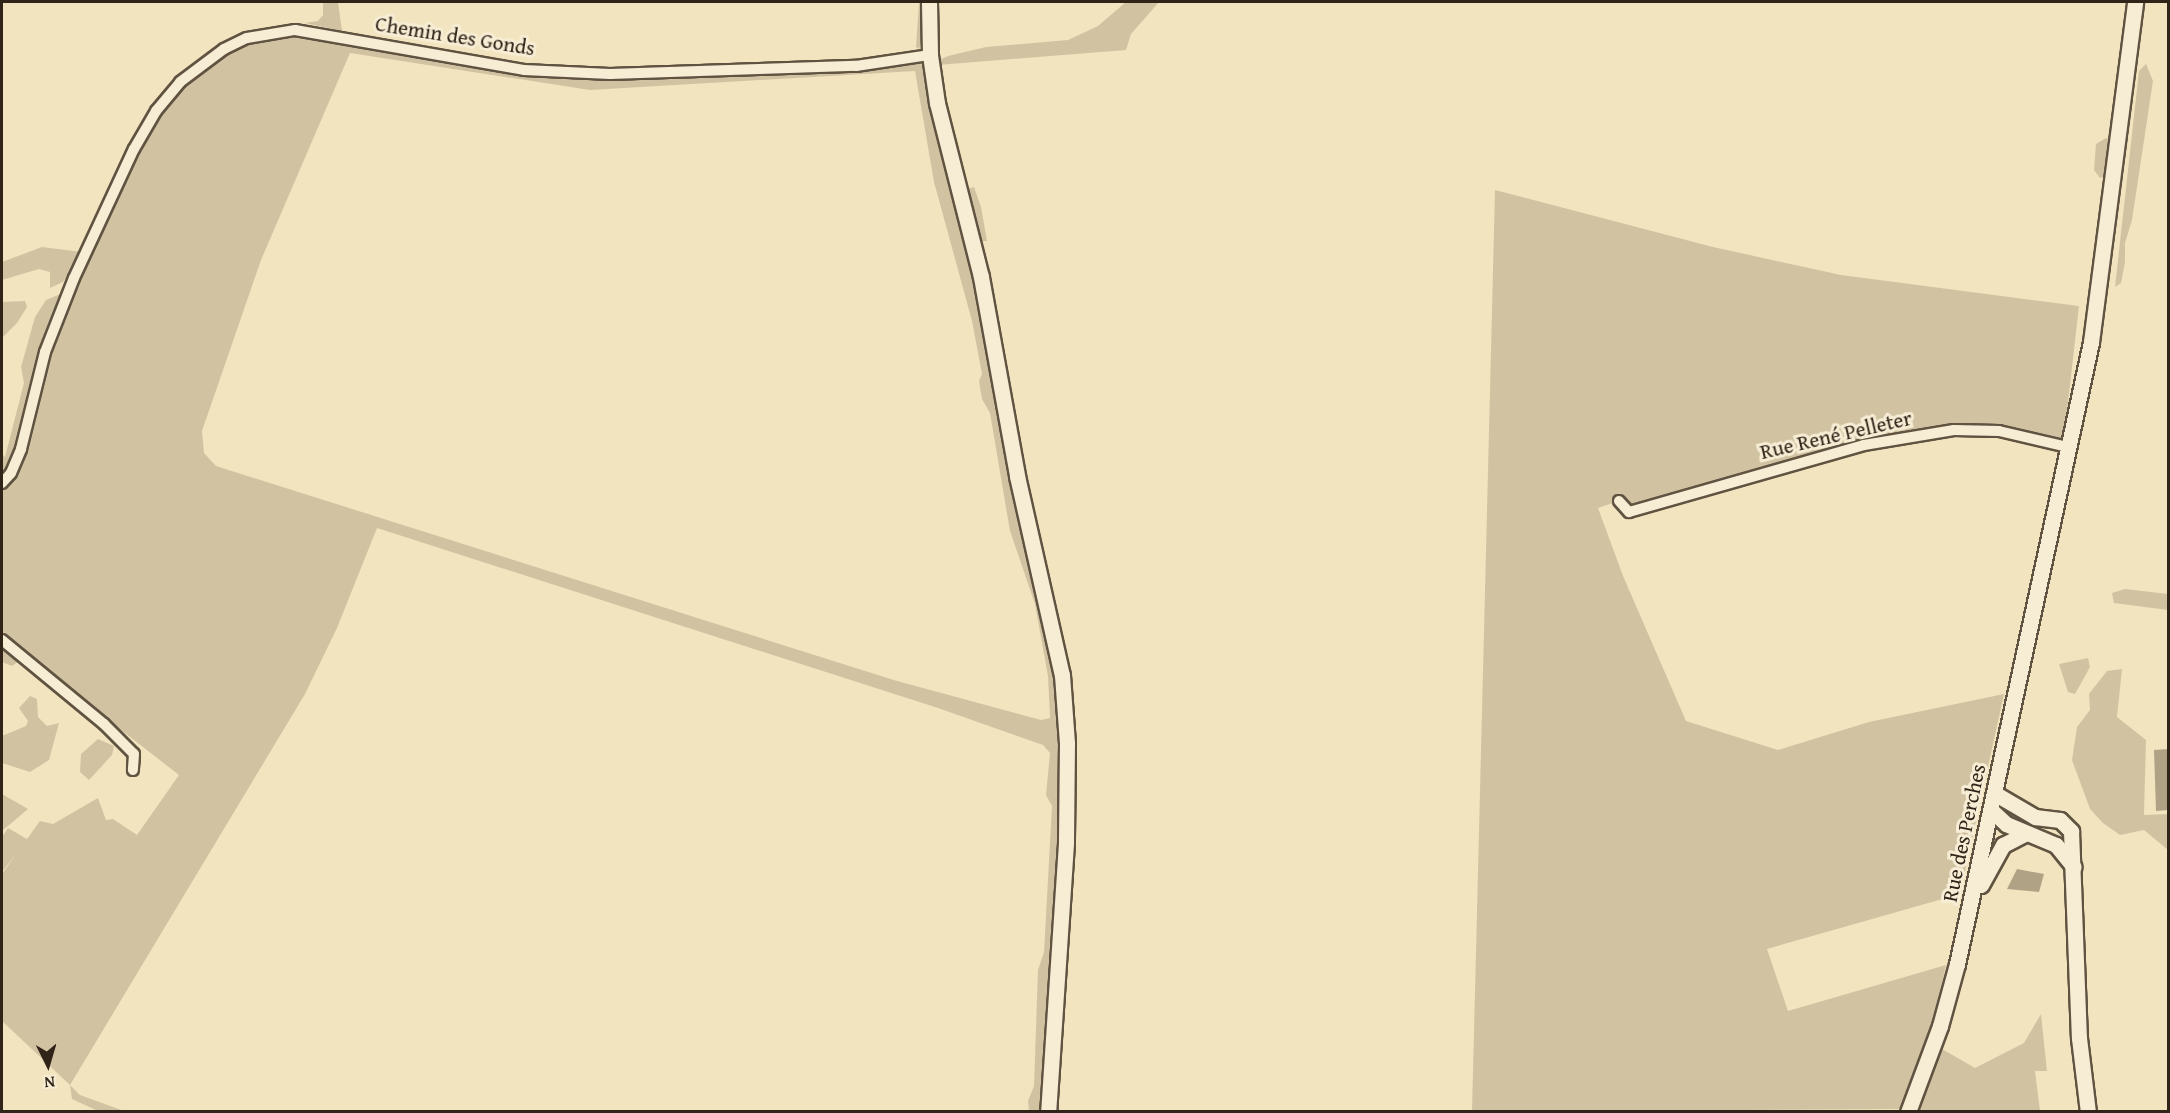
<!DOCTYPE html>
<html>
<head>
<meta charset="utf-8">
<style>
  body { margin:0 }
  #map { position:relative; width:2170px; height:1113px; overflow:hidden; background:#f2e4be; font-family:"Gentium Book Plus",serif }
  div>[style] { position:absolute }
  .green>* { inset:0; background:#d1c3a2 }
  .water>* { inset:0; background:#b0a285 }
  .roads { filter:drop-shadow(2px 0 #605341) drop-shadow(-2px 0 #605341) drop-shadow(0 2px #605341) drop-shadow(0 -2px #605341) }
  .street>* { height:10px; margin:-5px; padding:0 5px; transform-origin:5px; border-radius:5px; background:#f7edd5 }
  .secondary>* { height:15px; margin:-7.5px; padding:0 7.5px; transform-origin:7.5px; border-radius:7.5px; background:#f7edd5 }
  span { translate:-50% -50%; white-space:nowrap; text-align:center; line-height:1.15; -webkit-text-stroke:6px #f7edd5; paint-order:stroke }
  .street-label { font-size:21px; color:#302317 }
  .frame { position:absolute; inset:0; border:3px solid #302317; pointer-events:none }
  .north { position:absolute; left:18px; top:1035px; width:60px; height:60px; -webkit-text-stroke:4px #f7edd5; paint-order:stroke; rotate:175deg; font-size:16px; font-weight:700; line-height:24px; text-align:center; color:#302317 }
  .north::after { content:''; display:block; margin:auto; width:21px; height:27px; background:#302317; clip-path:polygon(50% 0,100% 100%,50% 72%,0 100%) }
</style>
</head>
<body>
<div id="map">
  <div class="green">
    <i style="clip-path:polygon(323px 2px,338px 2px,342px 31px,305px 23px,318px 21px,323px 15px)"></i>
    <i style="clip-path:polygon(919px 2px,923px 2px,923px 38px,919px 49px,916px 47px)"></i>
    <i style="clip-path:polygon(1126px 2px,1159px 2px,1131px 34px,1126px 50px,938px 65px,937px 61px,948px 56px,986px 47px,1068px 40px,1098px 26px)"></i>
    <i style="clip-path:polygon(evenodd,295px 30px,353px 46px,587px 80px,865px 68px,915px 61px,926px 67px,932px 113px,971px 263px,1054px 659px,1059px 703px,1061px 814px,1042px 1111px,1029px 1111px,1028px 1101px,1034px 1086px,1038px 970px,1044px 952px,1052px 806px,1046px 795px,1050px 753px,1043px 745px,938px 708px,377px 528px,337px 628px,305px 694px,70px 1085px,80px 1095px,124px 1111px,98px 1111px,72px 1099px,70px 1085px,2px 1021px,2px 874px,16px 854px,2px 872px,2px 837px,8px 828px,27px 839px,40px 821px,53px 824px,98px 798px,106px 820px,113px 819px,137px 835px,179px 775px,26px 656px,12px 666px,2px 662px,2px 454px,5px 457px,24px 383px,21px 367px,35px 317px,46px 300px,63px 293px,30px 422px,74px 278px,156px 111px,224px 49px,295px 30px,350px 53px,590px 90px,915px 71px,934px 182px,972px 321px,982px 374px,979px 381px,982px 399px,990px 413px,1010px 531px,1035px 604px,1048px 676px,1050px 718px,1041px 720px,897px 681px,216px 466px,204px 453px,202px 431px,261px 260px,350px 53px)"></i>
    <i style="clip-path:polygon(2146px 64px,2153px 81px,2132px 220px,2125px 243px,2125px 262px,2121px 283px,2115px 287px,2139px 71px)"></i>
    <i style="clip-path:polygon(2106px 138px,2112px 142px,2110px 175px,2100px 178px,2094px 170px,2096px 144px)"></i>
    <i style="clip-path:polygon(974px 187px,981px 207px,987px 241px,982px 241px,976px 227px,967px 189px)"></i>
    <i style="clip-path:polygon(1495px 190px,1713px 247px,1841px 275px,2079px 306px,2063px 446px,1999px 431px,1908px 437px,1629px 512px,1619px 501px,1598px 508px,1623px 576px,1686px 721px,1778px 750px,1869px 722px,2004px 694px,1960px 894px,1767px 949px,1788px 1011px,1946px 965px,1935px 1012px,1903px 1109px,1472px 1112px)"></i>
    <i style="clip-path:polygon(42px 247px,82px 252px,63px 282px,50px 288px,50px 272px,39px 269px,2px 280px,2px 262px)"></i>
    <i style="clip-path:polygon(25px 301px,27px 307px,17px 323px,2px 338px,2px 302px)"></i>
    <i style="clip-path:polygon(2125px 589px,2168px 594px,2168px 610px,2114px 603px,2112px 593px)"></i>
    <i style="clip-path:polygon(2088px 658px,2090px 667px,2075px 694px,2068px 692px,2059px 664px)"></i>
    <i style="clip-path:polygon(2122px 669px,2117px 717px,2146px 740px,2144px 815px,2168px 814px,2168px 850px,2144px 830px,2120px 835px,2103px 823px,2090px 809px,2072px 760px,2077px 727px,2090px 710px,2089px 694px,2107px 671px)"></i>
    <i style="clip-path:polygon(30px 696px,37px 699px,38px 717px,47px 726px,59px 723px,49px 760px,30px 772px,2px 763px,2px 736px,26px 726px,28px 721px,19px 708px)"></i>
    <i style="clip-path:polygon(98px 739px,114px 746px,112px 755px,89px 780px,80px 772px,81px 754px)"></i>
    <i style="clip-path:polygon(2px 794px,28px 809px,2px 831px)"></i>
    <i style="clip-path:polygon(2041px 1014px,2047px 1071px,2035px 1071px,2040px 1111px,1917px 1111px,1942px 1049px,1975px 1068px,2024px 1043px)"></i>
  </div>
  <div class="water">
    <i style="clip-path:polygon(2168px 749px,2168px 810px,2156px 811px,2154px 750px)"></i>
    <i style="clip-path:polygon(2017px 869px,2044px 874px,2039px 892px,2007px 889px)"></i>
  </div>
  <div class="roads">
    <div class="street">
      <i style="left:2px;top:483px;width:13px;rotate:-48deg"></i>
      <i style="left:11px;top:473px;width:26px;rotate:-67deg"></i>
      <i style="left:21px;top:449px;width:100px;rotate:-76.1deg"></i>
      <i style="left:45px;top:352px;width:79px;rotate:-68.6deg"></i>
      <i style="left:74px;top:278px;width:142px;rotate:-65.1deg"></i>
      <i style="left:134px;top:149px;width:44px;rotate:-59.9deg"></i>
      <i style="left:156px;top:111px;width:38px;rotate:-50deg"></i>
      <i style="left:180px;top:82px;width:55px;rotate:-36.9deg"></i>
      <i style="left:224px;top:49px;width:25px;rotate:-26deg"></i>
      <i style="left:247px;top:38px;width:49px;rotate:-9.5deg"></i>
      <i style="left:295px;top:30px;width:232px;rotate:9.9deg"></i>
      <i style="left:524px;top:70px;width:86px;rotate:2.7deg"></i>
      <i style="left:610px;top:74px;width:246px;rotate:-1.9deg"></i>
      <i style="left:856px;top:66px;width:75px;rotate:-8.5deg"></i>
      <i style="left:1619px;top:501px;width:15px;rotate:48deg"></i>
      <i style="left:1629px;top:512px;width:244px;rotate:-15.9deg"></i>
      <i style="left:1864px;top:445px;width:91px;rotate:-9.5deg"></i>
      <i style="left:1954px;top:430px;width:45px;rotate:1.3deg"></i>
      <i style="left:1999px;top:431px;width:71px;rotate:13.1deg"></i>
      <i style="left:2px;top:640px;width:132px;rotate:39.5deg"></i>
      <i style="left:104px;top:724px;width:42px;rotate:45deg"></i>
      <i style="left:134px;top:754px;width:16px;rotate:94deg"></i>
    </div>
    <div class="secondary">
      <i style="left:929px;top:2px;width:53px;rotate:88.9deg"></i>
      <i style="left:930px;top:55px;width:49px;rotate:81.7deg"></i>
      <i style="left:937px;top:103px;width:179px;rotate:75.8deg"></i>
      <i style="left:981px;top:277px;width:202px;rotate:79.7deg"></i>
      <i style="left:1017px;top:476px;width:204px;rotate:77.3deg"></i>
      <i style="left:1062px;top:675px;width:68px;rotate:85.8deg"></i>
      <i style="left:1067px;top:743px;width:100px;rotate:90.6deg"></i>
      <i style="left:1066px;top:843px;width:270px;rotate:93.8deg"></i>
      <i style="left:1994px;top:793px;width:48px;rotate:30.3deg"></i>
      <i style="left:2035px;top:817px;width:25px;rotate:7deg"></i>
      <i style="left:2060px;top:820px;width:16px;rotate:45deg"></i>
      <i style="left:2071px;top:831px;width:207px;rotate:87.8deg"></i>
      <i style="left:2079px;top:1038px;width:75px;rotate:83.1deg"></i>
      <i style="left:1991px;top:810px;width:21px;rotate:43deg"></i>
      <i style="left:2006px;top:824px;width:54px;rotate:22.8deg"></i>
      <i style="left:2056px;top:845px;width:28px;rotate:51deg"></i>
      <i style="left:1981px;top:885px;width:46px;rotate:-61.2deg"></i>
      <i style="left:2003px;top:845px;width:25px;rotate:-27deg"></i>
      <i style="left:1908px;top:1112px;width:92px;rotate:-69.6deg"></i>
      <i style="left:1940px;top:1026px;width:64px;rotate:-74.7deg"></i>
      <i style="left:1957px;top:964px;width:636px;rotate:-77.84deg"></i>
      <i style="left:2091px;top:342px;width:343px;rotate:-82.6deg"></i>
    </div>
  </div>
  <div class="street-label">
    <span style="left:455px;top:36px;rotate:9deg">Chemin des Gonds</span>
    <span style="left:1836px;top:435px;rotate:-13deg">Rue René Pelleter</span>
    <span style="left:1964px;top:833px;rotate:-78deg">Rue des Perches</span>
  </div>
  <div class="frame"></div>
  <div class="north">N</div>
</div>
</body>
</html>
